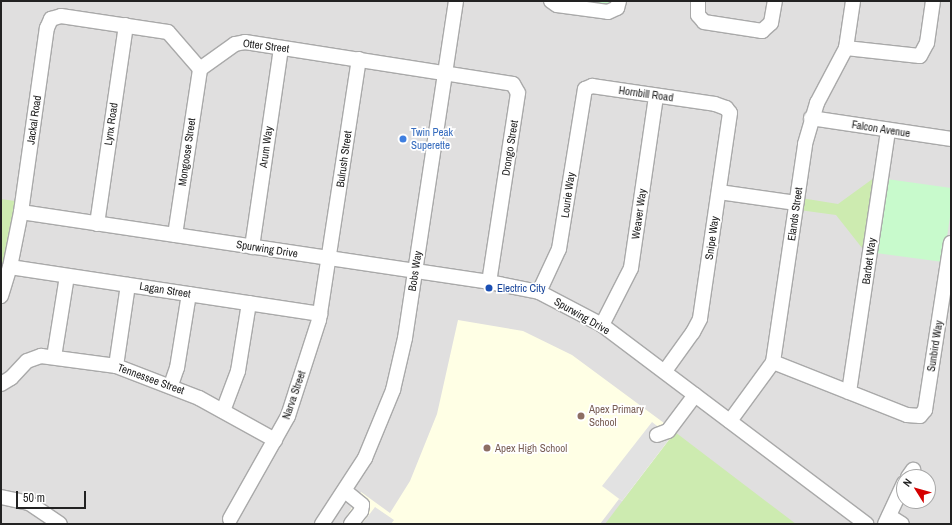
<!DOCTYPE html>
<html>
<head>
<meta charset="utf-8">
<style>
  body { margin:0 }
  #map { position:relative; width:952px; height:525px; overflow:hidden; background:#f2efe9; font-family:"Archivo Narrow",sans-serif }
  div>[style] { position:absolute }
  .residential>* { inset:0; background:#e0dfdf }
  .education>* { inset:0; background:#ffffe5 }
  .grass>* { inset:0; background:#cdebb0 }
  .park>* { inset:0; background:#c8facc }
  .parking>* { inset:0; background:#e2e2e2 }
  .roads { filter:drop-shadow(1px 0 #a9a9a9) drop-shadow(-1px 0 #a9a9a9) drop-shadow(0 1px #a9a9a9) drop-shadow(0 -1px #a9a9a9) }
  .minor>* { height:14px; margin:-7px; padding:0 7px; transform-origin:7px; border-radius:7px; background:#fff }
  .dots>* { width:11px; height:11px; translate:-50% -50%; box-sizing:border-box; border:2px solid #fff; border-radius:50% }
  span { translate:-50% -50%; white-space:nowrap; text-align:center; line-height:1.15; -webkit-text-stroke:3.5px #fff; paint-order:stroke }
  .street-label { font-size:11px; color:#222 }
  .shop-label { font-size:11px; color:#366cbe }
  .left { translate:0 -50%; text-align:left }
  .transit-label { font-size:11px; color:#164399 }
  .education-label { font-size:11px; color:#785e54 }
  .frame { position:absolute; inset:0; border:2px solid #222; pointer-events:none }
  .north { position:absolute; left:896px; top:469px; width:40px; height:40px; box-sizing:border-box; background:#fff; border:1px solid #a7a7a7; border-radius:50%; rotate:307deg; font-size:11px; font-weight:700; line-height:16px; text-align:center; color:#222 }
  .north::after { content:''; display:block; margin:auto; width:14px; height:18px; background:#d40000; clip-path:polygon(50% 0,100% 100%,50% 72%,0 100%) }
  .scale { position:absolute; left:16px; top:491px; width:70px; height:18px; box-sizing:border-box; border:2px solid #222; border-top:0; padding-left:5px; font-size:12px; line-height:14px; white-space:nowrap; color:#222; -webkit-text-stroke:3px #fff; paint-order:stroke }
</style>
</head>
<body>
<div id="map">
  <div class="residential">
    <i style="clip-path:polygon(evenodd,1px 1px,951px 1px,951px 524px,1px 524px,1px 1px,904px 477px,928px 477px,928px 501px,904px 501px,904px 477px)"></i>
  </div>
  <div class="education">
    <i style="clip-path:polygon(458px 320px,523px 331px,572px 355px,664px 423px,683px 400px,694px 408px,622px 501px,619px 499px,600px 524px,342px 524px,361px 492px,390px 513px,410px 481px,437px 414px)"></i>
  </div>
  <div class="grass">
    <i style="clip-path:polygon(878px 175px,866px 253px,836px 215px,799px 210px,801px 198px,838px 204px)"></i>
    <i style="clip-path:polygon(1px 199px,15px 201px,7px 255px,1px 275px)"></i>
    <i style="clip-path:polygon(675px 432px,796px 524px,605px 524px)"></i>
  </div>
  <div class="park">
    <i style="clip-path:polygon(574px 1px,613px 1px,608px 6px)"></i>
    <i style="clip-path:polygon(887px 179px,951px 188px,951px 211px,943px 262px,876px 253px)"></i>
  </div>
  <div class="parking">
    <i style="clip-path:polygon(652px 422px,671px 437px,622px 501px,602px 486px)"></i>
    <i style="clip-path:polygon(375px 507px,394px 520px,391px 524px,362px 524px)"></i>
  </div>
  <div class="roads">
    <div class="minor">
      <i style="left:551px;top:1px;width:7px;rotate:34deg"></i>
      <i style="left:557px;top:5px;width:51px;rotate:7.8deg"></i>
      <i style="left:608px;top:12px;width:10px;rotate:-24deg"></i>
      <i style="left:617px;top:8px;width:7px;rotate:-74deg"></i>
      <i style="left:698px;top:1px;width:14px;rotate:90deg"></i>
      <i style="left:698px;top:15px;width:9px;rotate:49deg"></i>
      <i style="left:704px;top:22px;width:59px;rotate:8.8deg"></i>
      <i style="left:762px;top:31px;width:12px;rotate:-42deg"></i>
      <i style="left:771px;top:23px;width:22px;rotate:-80deg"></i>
      <i style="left:846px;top:48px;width:74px;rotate:6.2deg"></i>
      <i style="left:920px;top:56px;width:15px;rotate:-62deg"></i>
      <i style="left:927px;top:43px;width:42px;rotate:-81.9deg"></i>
      <i style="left:200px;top:69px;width:43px;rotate:-35.5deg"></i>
      <i style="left:235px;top:44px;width:10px;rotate:-11deg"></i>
      <i style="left:245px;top:42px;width:271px;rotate:8.9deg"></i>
      <i style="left:513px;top:84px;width:10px;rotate:61deg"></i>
      <i style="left:518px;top:93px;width:191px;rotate:98.7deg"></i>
      <i style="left:811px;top:118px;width:142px;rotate:8.5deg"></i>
      <i style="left:719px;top:192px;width:78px;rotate:8.1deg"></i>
      <i style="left:21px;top:212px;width:473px;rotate:8.5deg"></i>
      <i style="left:489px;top:282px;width:51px;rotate:11.3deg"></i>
      <i style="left:539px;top:292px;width:71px;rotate:27.6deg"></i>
      <i style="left:602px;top:325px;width:331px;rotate:37deg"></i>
      <i style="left:97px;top:224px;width:201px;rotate:-81.7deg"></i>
      <i style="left:175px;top:235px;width:168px;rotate:-81.4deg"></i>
      <i style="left:252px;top:247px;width:201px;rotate:-81.7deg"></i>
      <i style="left:10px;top:267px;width:314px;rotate:8.6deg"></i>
      <i style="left:539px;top:292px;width:47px;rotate:-65.1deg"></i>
      <i style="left:559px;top:249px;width:162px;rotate:-80.8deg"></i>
      <i style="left:585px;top:89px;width:8px;rotate:-23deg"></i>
      <i style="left:592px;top:86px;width:124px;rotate:8.3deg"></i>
      <i style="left:715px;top:104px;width:12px;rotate:20deg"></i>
      <i style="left:726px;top:108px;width:6px;rotate:51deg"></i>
      <i style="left:730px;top:113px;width:208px;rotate:98.3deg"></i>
      <i style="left:700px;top:319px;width:15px;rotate:118deg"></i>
      <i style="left:693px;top:332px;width:48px;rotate:125.7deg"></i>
      <i style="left:1px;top:296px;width:30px;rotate:-73deg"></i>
      <i style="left:10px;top:267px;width:56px;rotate:-78.7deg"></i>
      <i style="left:21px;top:212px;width:186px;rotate:-82deg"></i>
      <i style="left:47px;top:28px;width:10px;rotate:-66deg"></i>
      <i style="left:51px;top:19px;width:10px;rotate:-17deg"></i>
      <i style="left:61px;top:16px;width:108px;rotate:8.5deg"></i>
      <i style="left:168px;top:32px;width:49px;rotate:49.1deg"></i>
      <i style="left:602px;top:325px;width:64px;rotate:-63deg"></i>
      <i style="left:631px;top:268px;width:174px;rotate:-81.7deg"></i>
      <i style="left:54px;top:357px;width:82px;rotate:-80.9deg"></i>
      <i style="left:773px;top:362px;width:144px;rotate:21.6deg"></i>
      <i style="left:907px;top:415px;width:13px;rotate:4deg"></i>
      <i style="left:920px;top:416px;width:8px;rotate:-50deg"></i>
      <i style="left:925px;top:410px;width:169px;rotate:-81.2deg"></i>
      <i style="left:116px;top:366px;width:82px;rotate:-81.6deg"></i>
      <i style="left:1px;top:384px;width:12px;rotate:-31deg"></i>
      <i style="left:11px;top:378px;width:23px;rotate:-47deg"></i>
      <i style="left:27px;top:361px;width:15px;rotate:-20deg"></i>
      <i style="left:41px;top:356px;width:76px;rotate:7.6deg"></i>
      <i style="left:116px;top:366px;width:89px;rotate:21.1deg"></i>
      <i style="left:199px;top:398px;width:87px;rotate:28.9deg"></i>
      <i style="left:171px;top:385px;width:18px;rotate:-71deg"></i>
      <i style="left:177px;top:368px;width:75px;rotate:-80.8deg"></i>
      <i style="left:849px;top:392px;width:265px;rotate:-81.5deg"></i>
      <i style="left:223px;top:411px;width:43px;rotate:-69.4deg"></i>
      <i style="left:238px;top:371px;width:69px;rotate:-80.8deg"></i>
      <i style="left:730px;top:421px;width:73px;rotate:-53.9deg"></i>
      <i style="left:773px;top:362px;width:220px;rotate:-81.6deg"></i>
      <i style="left:805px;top:144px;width:43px;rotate:-73.7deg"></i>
      <i style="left:817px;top:103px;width:62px;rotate:-62.2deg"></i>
      <i style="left:846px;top:48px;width:48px;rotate:-81.5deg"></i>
      <i style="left:657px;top:435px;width:12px;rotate:-20deg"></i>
      <i style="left:668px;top:431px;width:45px;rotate:-53.1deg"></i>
      <i style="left:908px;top:477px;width:9px;rotate:-54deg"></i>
      <i style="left:345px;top:491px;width:22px;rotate:39deg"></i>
      <i style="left:362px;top:505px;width:6px;rotate:99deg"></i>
      <i style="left:361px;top:511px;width:16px;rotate:128deg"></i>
      <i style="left:1px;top:497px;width:29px;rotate:12deg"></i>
      <i style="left:29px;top:503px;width:37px;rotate:34deg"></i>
      <i style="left:889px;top:516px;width:15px;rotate:32deg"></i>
      <i style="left:230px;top:519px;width:118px;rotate:-60.6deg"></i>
      <i style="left:288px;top:416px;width:101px;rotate:-72.1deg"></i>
      <i style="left:319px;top:320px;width:264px;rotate:-81.3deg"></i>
      <i style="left:322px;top:524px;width:79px;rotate:-56.9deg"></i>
      <i style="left:365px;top:458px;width:74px;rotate:-67.6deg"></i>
      <i style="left:393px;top:390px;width:53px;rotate:-77deg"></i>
      <i style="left:405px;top:338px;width:341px;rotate:-81.4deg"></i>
      <i style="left:885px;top:524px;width:45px;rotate:-65.1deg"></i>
    </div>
  </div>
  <div class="dots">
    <i style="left:403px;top:139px;background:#3f7fe0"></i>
    <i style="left:489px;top:288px;background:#1a4fb4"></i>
    <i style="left:581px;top:416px;background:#8d6e63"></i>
    <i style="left:487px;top:448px;background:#8d6e63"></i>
  </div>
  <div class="street-label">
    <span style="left:266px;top:46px;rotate:7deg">Otter Street</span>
    <span style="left:646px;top:94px;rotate:8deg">Hornbill Road</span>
    <span style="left:34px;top:120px;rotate:-82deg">Jackal Road</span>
    <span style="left:111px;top:124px;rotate:-82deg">Lynx Road</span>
    <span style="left:881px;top:129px;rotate:9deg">Falcon Avenue</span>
    <span style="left:266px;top:147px;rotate:-82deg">Arum Way</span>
    <span style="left:510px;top:148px;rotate:-81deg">Drongo Street</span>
    <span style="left:187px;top:152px;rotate:-82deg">Mongoose Street</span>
    <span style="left:344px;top:159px;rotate:-82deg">Bulrush Street</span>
    <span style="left:568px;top:195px;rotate:-82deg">Lourie Way</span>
    <span style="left:639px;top:214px;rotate:-82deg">Weaver Way</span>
    <span style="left:795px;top:214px;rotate:-82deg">Elands Street</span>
    <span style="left:712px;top:238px;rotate:-82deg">Snipe Way</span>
    <span style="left:267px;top:249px;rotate:9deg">Spurwing Drive</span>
    <span style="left:869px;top:261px;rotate:-82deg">Barbet Way</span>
    <span style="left:415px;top:271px;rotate:-81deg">Bobs Way</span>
    <span style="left:165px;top:290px;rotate:9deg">Lagan Street</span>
    <span style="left:582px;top:316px;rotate:30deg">Spurwing Drive</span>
    <span style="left:935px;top:346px;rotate:-81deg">Sunbird Way</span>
    <span style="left:151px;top:379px;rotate:20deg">Tennessee Street</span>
    <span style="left:294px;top:395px;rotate:-71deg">Narva Street</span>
  </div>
  <div class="shop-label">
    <span class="left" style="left:411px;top:139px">Twin Peak<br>Superette</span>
  </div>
  <div class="transit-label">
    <span class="left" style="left:497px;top:288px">Electric City</span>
  </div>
  <div class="education-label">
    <span class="left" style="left:589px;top:416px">Apex Primary<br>School</span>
    <span class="left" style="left:495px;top:448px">Apex High School</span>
  </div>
  <div class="frame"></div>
  <div class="north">N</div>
  <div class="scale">50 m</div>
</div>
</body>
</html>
